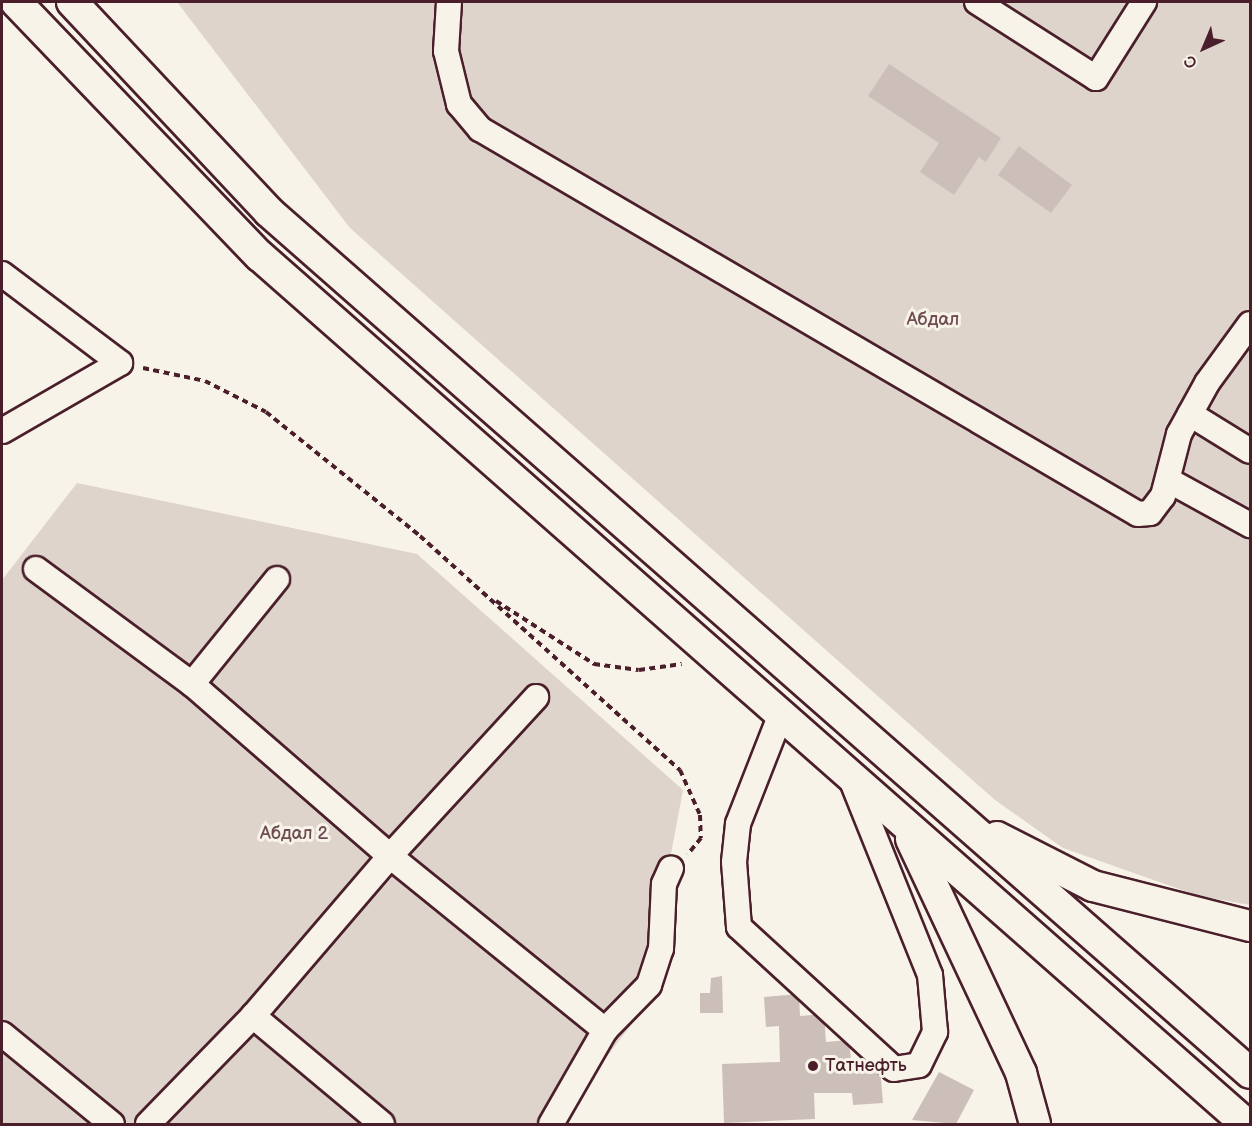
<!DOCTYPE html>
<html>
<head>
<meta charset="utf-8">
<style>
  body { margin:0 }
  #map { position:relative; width:1252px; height:1126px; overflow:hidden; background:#f7f3e8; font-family:"Balsamiq Sans",sans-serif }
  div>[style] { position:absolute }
  .green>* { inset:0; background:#ded4cc }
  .building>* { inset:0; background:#ccbfb9 }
  .path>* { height:4px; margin-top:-2px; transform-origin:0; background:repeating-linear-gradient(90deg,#4a1f2b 0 6px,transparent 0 10.5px) }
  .roads { filter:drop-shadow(2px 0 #4a1f2b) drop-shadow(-2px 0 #4a1f2b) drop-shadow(0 2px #4a1f2b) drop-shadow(0 -2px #4a1f2b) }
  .minor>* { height:24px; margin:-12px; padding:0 12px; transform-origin:12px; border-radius:12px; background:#f7f3e8 }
  .major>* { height:30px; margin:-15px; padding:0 15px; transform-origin:15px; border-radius:15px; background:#f7f3e8 }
  .dots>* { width:16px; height:16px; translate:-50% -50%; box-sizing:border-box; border:3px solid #f7f3e8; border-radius:50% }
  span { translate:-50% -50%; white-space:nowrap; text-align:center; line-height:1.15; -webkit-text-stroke:6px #f7f3e8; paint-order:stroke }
  .park-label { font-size:18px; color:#6f4c53 }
  .poi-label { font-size:18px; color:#4a1f2b }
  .left { translate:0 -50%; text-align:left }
  .frame { position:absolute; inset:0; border:3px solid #4a1f2b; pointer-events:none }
  .north { position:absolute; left:1174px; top:18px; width:60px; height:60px; -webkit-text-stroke:4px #f7f3e8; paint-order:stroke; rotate:224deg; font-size:16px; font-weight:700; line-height:24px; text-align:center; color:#4a1f2b }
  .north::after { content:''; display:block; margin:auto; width:21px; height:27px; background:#4a1f2b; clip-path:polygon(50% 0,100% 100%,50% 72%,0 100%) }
</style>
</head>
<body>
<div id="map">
  <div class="green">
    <i style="clip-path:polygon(177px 2px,1250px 2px,1250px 905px,1199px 896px,1063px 848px,995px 800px,350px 228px)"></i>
    <i style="clip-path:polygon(77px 483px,417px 554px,683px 790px,641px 1012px,555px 1124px,2px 1124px,2px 580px)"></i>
  </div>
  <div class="building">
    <i style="clip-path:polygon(889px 64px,1001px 138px,986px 162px,979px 157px,954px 195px,920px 172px,939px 143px,868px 96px)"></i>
    <i style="clip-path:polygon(1019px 146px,1072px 185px,1051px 213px,998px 175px)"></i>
    <i style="clip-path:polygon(722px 976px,723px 1013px,700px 1013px,700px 993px,710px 993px,711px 978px)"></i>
    <i style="clip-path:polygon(799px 994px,800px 1016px,824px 1014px,826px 1042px,849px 1040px,852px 1070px,880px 1068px,883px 1103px,853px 1105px,852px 1093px,814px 1093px,815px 1119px,724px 1123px,722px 1064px,780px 1062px,779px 1026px,766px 1027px,764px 997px)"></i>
    <i style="clip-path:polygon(939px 1072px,974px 1090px,956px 1124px,912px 1120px)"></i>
  </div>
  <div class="path">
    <i style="left:143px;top:368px;width:63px;rotate:11.8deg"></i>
    <i style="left:205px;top:381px;width:68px;rotate:26.9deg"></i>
    <i style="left:266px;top:412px;width:198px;rotate:38.8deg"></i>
    <i style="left:420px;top:536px;width:350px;rotate:42deg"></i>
    <i style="left:680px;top:770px;width:49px;rotate:66deg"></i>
    <i style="left:700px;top:815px;width:23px;rotate:88deg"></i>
    <i style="left:701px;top:838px;width:21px;rotate:129deg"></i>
    <i style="left:496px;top:601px;width:117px;rotate:32.7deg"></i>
    <i style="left:594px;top:664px;width:45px;rotate:7.6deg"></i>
    <i style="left:639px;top:670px;width:43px;rotate:-7.9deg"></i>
  </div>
  <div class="roads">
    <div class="minor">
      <i style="left:449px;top:2px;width:49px;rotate:93.5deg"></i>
      <i style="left:446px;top:51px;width:55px;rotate:76.2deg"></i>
      <i style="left:459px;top:104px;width:33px;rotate:50deg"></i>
      <i style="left:480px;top:129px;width:762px;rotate:30.33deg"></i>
      <i style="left:1138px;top:514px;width:12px;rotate:-5deg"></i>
      <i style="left:1150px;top:513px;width:21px;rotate:-53deg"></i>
      <i style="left:1163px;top:496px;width:64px;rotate:-75.5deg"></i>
      <i style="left:1179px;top:434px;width:58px;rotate:-61.2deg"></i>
      <i style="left:1207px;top:383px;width:73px;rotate:-53.9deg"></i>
      <i style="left:977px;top:2px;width:141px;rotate:32.6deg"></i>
      <i style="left:1096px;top:78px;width:90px;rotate:-57.7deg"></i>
      <i style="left:2px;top:274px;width:148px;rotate:37deg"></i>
      <i style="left:120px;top:363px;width:136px;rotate:150deg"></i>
      <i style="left:1190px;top:414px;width:70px;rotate:31.7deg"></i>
      <i style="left:1168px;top:480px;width:94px;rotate:28.8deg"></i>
      <i style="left:36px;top:569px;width:194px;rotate:36.4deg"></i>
      <i style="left:192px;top:684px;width:262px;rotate:41deg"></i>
      <i style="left:390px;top:856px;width:216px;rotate:-47.4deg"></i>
      <i style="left:192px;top:684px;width:135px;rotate:-51deg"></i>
      <i style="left:781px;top:714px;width:118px;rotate:111.4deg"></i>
      <i style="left:738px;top:824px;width:38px;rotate:96deg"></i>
      <i style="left:734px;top:862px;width:65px;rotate:85.6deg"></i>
      <i style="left:739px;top:927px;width:210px;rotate:42.5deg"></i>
      <i style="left:894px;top:1069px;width:25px;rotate:-9deg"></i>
      <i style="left:919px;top:1065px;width:37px;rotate:-64deg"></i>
      <i style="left:935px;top:1032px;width:57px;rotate:-95deg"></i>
      <i style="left:930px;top:975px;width:214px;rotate:-111.9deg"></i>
      <i style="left:253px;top:1016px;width:168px;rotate:39.9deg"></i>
      <i style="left:2px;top:1034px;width:142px;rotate:39.3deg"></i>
      <i style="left:148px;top:1124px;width:151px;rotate:-45.8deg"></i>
      <i style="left:253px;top:1016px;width:211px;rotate:-49.4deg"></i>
      <i style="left:390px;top:856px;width:277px;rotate:39deg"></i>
      <i style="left:605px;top:1030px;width:63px;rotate:-45.6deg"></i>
      <i style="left:649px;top:985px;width:38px;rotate:-72deg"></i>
      <i style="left:661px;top:949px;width:65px;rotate:-87.4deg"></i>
      <i style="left:664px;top:884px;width:17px;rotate:-66deg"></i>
      <i style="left:551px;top:1124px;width:108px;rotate:-60.1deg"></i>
    </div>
    <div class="major">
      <i style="left:16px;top:2px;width:352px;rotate:46.2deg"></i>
      <i style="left:260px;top:256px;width:1314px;rotate:41.36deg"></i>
      <i style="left:72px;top:2px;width:288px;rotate:46.8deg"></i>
      <i style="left:269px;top:212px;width:1305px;rotate:41.27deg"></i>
      <i style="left:997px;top:837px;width:108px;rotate:27deg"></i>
      <i style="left:1093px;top:886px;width:162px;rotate:14.3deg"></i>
      <i style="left:911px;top:839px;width:259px;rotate:64.8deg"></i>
      <i style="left:1021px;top:1073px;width:53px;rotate:74.6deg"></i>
    </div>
  </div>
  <div class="dots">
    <i style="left:813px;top:1066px;background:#4a1f2b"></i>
  </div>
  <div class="park-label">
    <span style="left:933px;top:320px">Абдал</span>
    <span style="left:294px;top:834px">Абдал 2</span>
  </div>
  <div class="poi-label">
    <span class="left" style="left:825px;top:1066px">Татнефть</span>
  </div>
  <div class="frame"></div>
  <div class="north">С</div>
</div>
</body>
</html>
